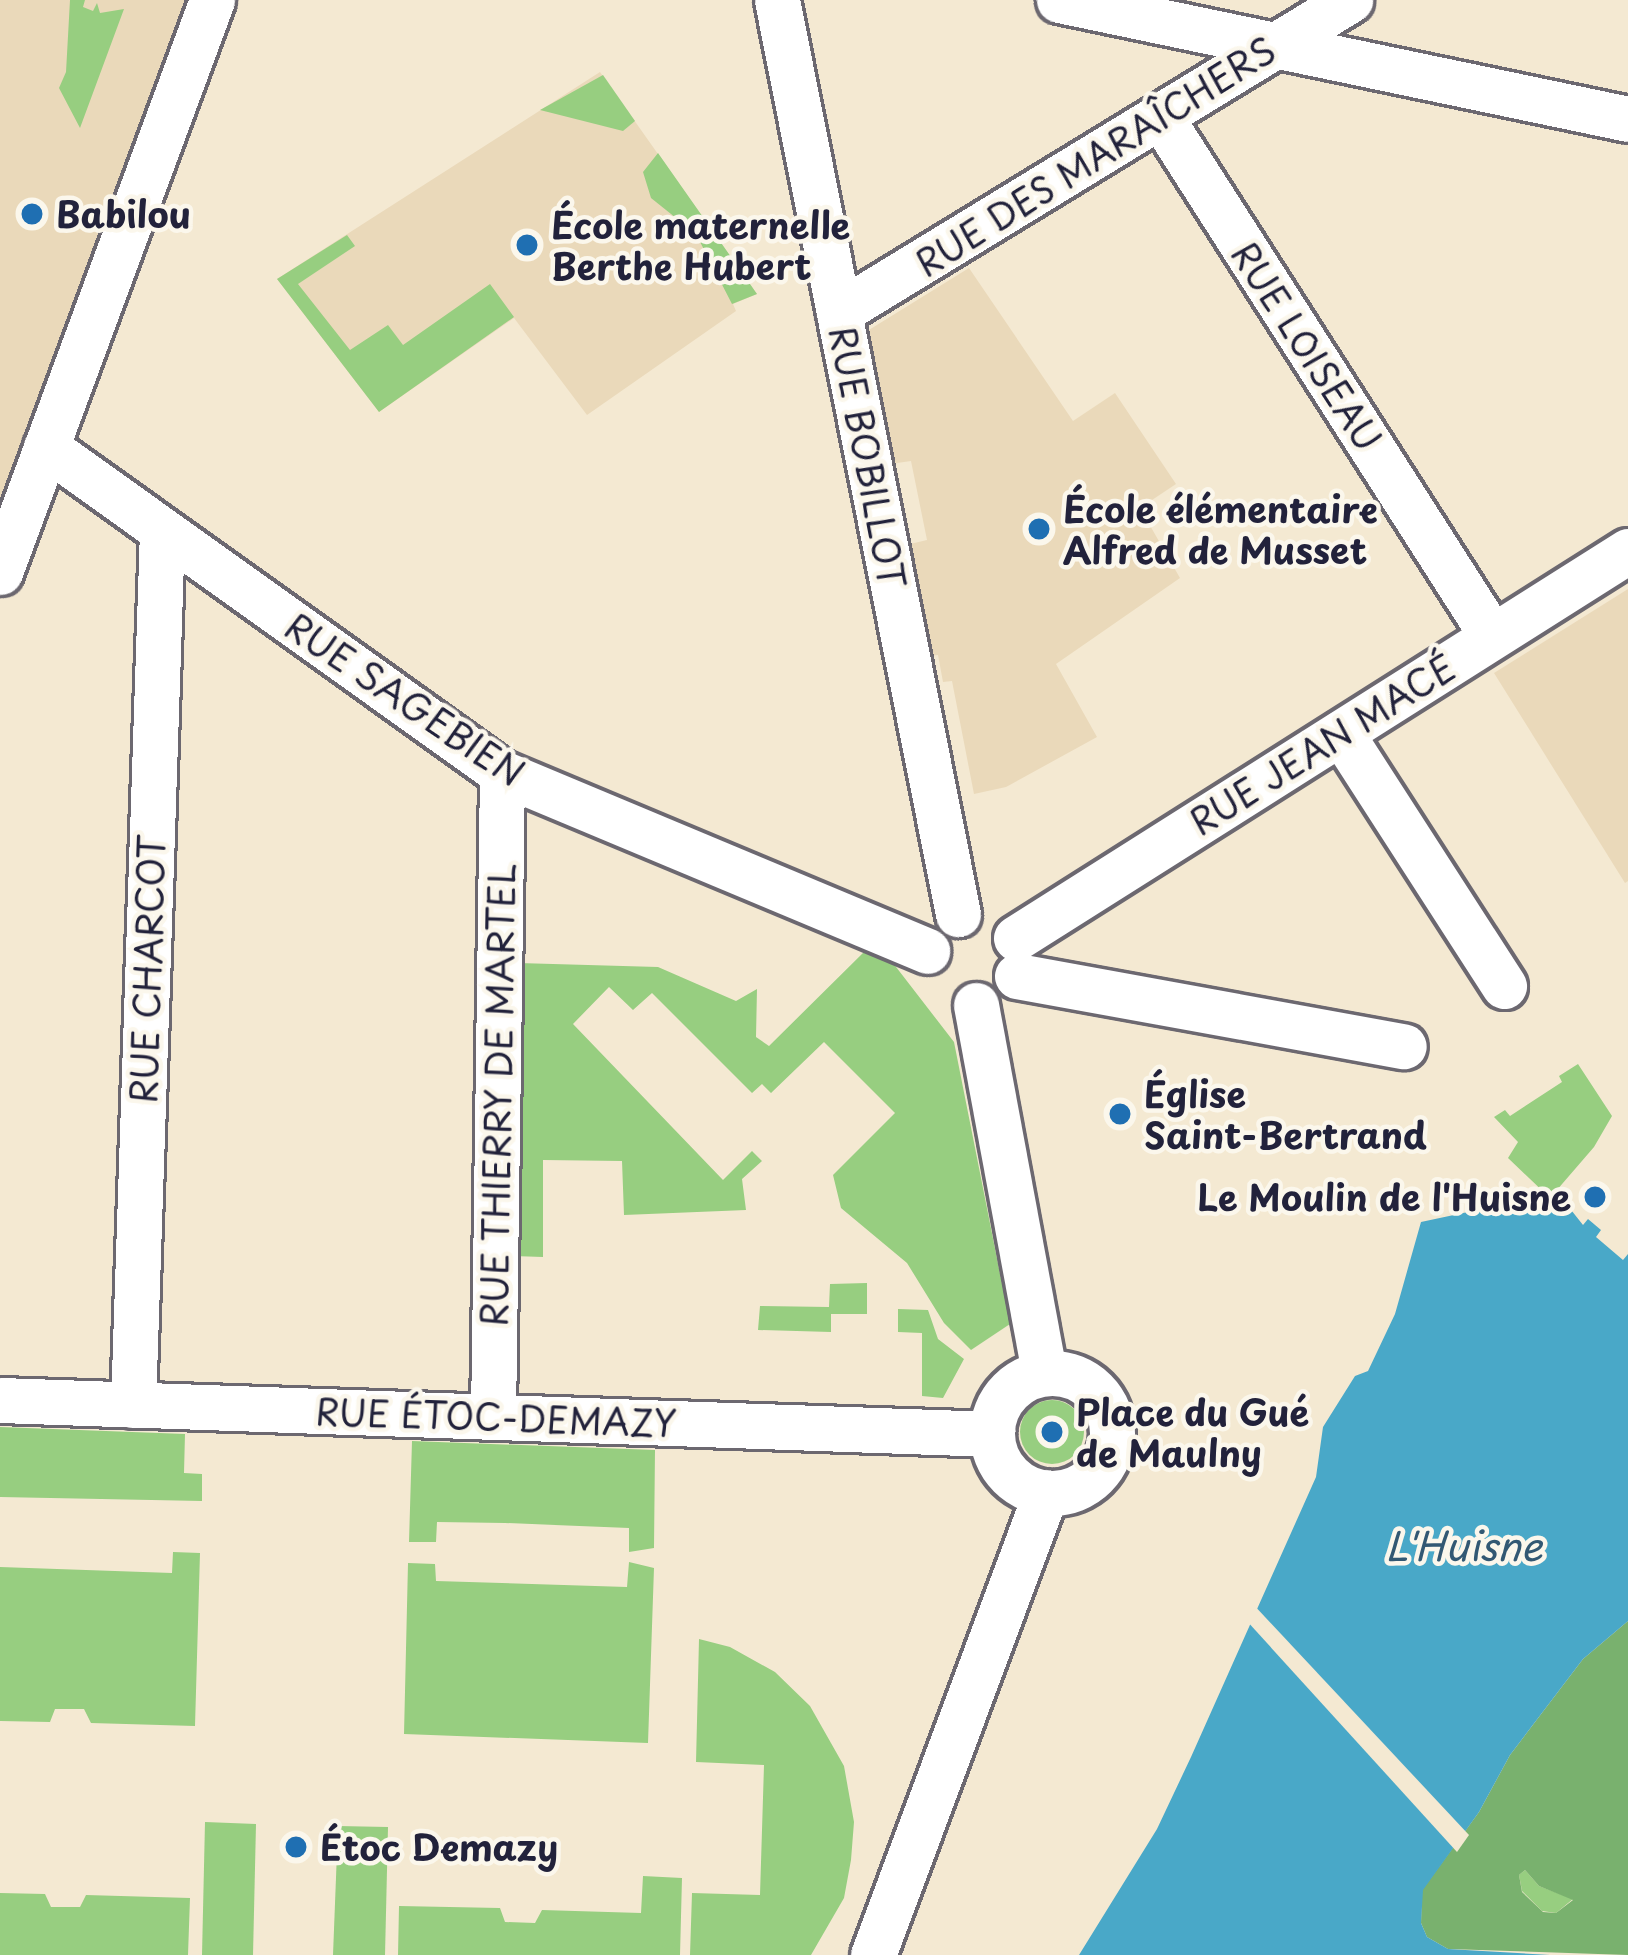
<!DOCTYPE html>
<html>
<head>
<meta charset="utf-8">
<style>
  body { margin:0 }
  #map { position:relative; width:1628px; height:1955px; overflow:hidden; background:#f4e9d2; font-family:"Playpen Sans",sans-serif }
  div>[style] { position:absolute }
  .built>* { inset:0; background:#ead9ba }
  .green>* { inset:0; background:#97ce80 }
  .round { border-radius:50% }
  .forest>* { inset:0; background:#79b16e }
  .water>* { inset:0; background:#49a8c8 }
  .pier>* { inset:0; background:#f4e9d2 }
  .roads { filter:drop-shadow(3px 0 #6c6870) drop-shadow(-3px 0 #6c6870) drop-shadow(0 3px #6c6870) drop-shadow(0 -3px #6c6870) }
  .minor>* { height:45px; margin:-22.5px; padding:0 22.5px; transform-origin:22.5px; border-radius:22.5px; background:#fff }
  .minor>.ring { margin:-22.5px; padding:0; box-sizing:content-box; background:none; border:45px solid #fff; border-radius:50% }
  .dots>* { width:33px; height:33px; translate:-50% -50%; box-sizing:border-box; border:6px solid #fbf7ec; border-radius:50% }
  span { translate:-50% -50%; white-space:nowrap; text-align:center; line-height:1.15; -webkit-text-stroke:9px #fbf7ec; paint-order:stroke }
  .street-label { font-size:36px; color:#22223b }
  .poi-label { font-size:36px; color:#22223b; font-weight:700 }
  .left { translate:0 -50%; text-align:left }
  .right { translate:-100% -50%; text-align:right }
  .water-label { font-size:39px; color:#325873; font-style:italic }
</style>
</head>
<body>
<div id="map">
  <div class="built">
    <i style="clip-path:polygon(0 0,212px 0,0 572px)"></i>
    <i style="clip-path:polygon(600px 72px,757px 294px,733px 304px,736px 311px,587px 415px,514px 318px,379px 412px,277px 279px)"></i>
    <i style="clip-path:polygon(969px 268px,1073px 421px,1115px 393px,1176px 484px,1140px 508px,1180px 578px,1056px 664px,1097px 737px,1006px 787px,974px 794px,952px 681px,943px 682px,938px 655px,928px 656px,906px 545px,927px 540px,911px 461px,890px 464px,864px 333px)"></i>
    <i style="clip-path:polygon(1628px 589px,1628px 881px,1625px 883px,1494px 673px)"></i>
  </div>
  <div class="green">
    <i style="clip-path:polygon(70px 0,85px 0,83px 7px,93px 11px,97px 3px,100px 13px,124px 9px,80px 128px,59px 88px,66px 72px)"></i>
    <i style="clip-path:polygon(603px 75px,635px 121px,623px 131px,540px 110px)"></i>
    <i style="clip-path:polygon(658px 153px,757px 294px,732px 304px,696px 234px,651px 198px,643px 172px)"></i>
    <i style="clip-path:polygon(347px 235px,355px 246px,298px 284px,350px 350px,388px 325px,403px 345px,490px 284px,514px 317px,379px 412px,277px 279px)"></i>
    <i style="clip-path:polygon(865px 951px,893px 963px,954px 1042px,1010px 1324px,971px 1350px,944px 1323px,907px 1263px,841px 1208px,833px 1175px,895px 1113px,824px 1042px,771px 1093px,762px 1084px,752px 1093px,652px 993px,633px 1010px,609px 987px,573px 1024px,723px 1180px,752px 1151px,762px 1161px,742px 1179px,746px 1210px,624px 1215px,622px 1161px,543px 1160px,543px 1257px,513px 1256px,518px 963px,658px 967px,736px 1001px,757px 989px,756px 1037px,769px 1046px)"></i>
    <i style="clip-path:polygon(1578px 1064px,1612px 1116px,1594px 1147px,1550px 1198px,1508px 1158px,1518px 1142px,1494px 1117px,1505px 1110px,1510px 1116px,1562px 1082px,1559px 1076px)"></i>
    <i style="clip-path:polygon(867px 1283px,867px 1314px,831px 1314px,831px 1332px,758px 1330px,760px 1306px,829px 1307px,830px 1284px)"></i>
    <i style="clip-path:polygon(898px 1309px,928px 1310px,938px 1339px,964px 1359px,943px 1398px,922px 1396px,922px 1333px,898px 1332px)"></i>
    <i class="round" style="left:1020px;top:1400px;width:64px;height:64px"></i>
    <i style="clip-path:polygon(0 1427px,185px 1434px,184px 1473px,202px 1474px,202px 1501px,0 1497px)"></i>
    <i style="clip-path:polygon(412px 1441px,655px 1450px,654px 1548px,629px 1552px,629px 1528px,505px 1523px,437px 1522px,436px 1542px,409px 1542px)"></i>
    <i style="clip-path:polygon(173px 1552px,200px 1553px,195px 1726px,91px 1723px,84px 1709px,55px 1709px,50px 1722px,0 1721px,0 1567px,172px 1573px)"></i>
    <i style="clip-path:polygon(629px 1562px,654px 1568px,648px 1743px,404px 1734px,408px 1563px,435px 1564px,436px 1581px,627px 1587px)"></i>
    <i style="clip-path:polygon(699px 1639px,730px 1647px,775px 1672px,810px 1706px,844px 1766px,854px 1822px,851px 1860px,844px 1898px,811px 1955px,690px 1955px,692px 1893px,760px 1895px,764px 1765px,696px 1762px)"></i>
    <i style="clip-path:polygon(205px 1822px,256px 1824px,253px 1955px,202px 1955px)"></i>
    <i style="clip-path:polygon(338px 1826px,388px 1827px,385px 1955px,333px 1955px)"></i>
    <i style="clip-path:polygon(1525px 1870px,1539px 1886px,1573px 1899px,1556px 1913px,1542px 1911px,1522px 1891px,1519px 1875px)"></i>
    <i style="clip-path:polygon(643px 1876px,682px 1878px,680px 1955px,398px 1955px,399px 1906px,500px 1908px,505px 1922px,535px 1923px,542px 1910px,641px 1913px)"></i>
    <i style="clip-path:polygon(0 1893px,45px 1894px,51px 1907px,80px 1907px,86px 1895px,190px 1898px,188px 1955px,0 1955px)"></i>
  </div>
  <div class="forest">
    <i style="clip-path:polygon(evenodd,1628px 1621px,1628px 1955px,1448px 1949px,1427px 1937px,1421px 1923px,1422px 1890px,1479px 1812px,1510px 1755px,1583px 1659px,1628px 1621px,1525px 1870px,1539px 1886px,1573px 1900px,1556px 1913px,1543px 1912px,1522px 1892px,1519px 1875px,1525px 1870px)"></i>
  </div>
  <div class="water">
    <i style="clip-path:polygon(1539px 1188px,1549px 1198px,1556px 1191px,1583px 1225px,1588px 1219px,1601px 1230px,1596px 1237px,1623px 1260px,1628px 1254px,1628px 1621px,1583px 1659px,1510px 1755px,1479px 1812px,1423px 1890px,1421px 1923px,1427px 1937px,1448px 1949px,1550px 1955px,1079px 1955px,1157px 1829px,1191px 1757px,1316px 1477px,1323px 1427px,1355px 1376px,1368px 1371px,1395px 1314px,1421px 1222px,1482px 1209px)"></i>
  </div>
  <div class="pier">
    <i style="clip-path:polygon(1252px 1603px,1469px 1835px,1457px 1852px,1246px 1620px)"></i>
  </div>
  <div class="roads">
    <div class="minor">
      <i style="left:777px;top:0;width:932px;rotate:78.8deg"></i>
      <i style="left:1059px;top:0;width:581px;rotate:11.81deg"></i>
      <i style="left:1160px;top:116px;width:617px;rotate:57.44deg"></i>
      <i style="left:839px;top:312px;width:599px;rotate:-31.41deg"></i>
      <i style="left:46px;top:447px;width:561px;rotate:35.56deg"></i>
      <i style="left:502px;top:773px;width:461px;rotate:22.7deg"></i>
      <i style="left:0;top:572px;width:610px;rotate:-69.66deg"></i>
      <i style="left:1341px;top:733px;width:301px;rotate:57.2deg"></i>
      <i style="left:1016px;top:938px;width:724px;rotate:-32.31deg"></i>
      <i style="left:1017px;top:976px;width:393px;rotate:10.3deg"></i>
      <i style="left:976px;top:1005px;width:374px;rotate:79.5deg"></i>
      <i class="ring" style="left:992px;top:1373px;width:75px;height:75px"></i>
      <i style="left:0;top:1400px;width:993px;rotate:1.96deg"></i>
      <i style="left:133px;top:1405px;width:873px;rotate:-88.1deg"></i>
      <i style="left:493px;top:1417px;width:644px;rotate:-89.2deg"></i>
      <i style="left:873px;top:1955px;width:494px;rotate:-69.5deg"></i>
    </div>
  </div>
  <div class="dots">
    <i style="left:32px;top:214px;background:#1f6fb2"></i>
    <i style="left:527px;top:245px;background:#1f6fb2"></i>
    <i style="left:1039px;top:529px;background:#1f6fb2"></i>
    <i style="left:1120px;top:1114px;background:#1f6fb2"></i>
    <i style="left:1595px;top:1197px;background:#1f6fb2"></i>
    <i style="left:1052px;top:1432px;background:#1f6fb2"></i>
    <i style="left:296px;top:1847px;background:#1f6fb2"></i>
  </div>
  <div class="street-label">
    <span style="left:1095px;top:156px;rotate:-32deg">RUE DES MARAÎCHERS</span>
    <span style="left:1307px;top:346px;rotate:57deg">RUE LOISEAU</span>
    <span style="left:868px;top:457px;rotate:79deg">RUE BOBILLOT</span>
    <span style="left:405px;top:699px;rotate:34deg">RUE SAGEBIEN</span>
    <span style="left:1322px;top:744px;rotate:-32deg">RUE JEAN MACÉ</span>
    <span style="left:147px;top:969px;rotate:-88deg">RUE CHARCOT</span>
    <span style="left:497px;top:1095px;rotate:-89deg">RUE THIERRY DE MARTEL</span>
    <span style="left:496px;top:1417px;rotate:2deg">RUE ÉTOC-DEMAZY</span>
  </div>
  <div class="poi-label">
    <span class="left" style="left:56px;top:214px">Babilou</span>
    <span class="left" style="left:551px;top:245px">École maternelle<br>Berthe Hubert</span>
    <span class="left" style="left:1063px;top:529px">École élémentaire<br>Alfred de Musset</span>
    <span class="left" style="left:1144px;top:1114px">Église<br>Saint-Bertrand</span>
    <span class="right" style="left:1571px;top:1197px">Le Moulin de l'Huisne</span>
    <span class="left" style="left:1076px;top:1432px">Place du Gué<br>de Maulny</span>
    <span class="left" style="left:320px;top:1847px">Étoc Demazy</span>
  </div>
  <div class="water-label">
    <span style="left:1464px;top:1545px">L'Huisne</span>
  </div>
</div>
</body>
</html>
